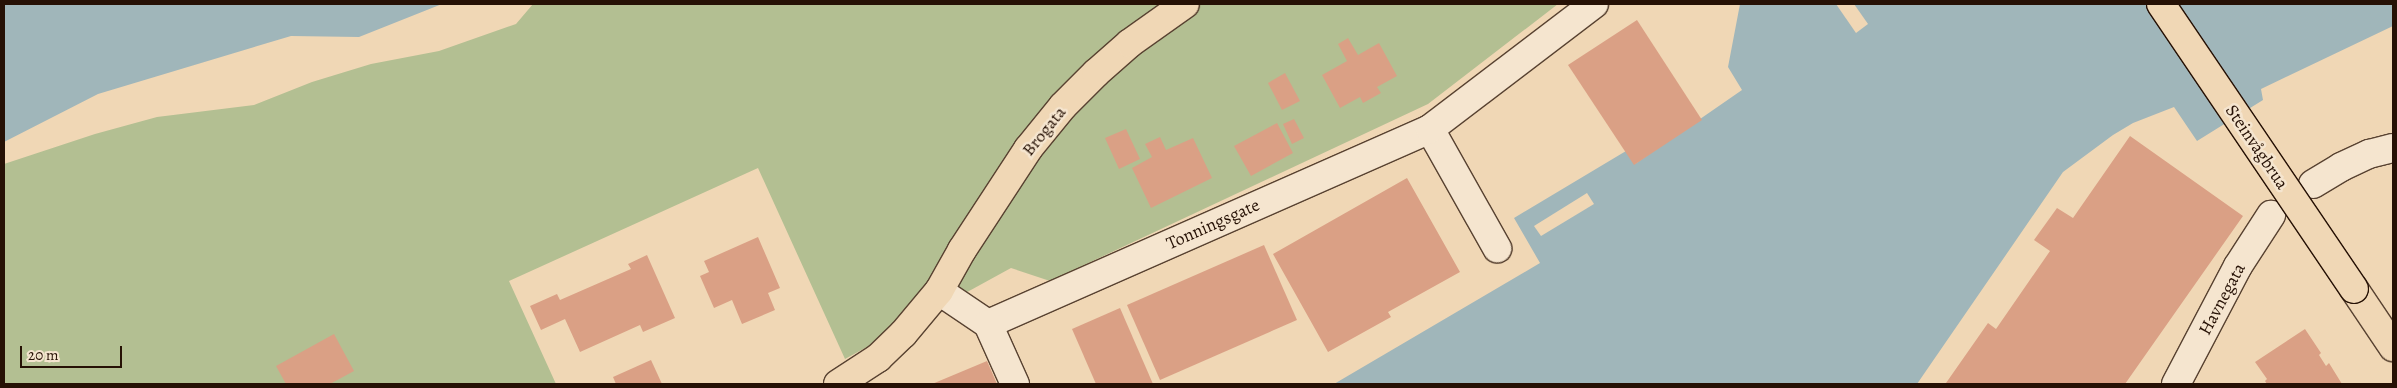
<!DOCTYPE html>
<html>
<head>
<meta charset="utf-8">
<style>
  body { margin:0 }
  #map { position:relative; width:2397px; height:388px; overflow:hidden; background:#f0d7b5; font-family:Alegreya,serif }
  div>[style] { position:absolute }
  .green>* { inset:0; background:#b3bf92 }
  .water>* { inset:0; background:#a0b6ba }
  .pier>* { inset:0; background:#f0d7b5 }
  .building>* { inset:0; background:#daa085 }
  .roads { filter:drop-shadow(1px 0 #584231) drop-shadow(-1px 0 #584231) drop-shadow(0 1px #584231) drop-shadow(0 -1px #584231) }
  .minor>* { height:28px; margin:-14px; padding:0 14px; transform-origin:14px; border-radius:14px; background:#f5e5cf }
  .major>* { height:28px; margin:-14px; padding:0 14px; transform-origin:14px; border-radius:14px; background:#f0d7b5 }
  .bridges { filter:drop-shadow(1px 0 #261105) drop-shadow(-1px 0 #261105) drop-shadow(0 1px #261105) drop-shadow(0 -1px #261105) }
  .major-bridge>* { height:28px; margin:-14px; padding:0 14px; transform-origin:14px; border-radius:14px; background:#f0d7b5 }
  span { translate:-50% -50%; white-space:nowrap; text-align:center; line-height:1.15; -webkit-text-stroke:5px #f5e5cf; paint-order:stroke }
  .street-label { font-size:18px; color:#261105 }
  .frame { position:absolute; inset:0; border:5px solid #261105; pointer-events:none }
  .scale { position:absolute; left:20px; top:346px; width:102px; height:22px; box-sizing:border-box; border:2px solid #261105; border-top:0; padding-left:6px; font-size:15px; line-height:18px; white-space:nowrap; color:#261105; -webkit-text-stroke:4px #f5e5cf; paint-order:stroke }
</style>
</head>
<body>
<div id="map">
  <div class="green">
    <i style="clip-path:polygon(533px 4px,1558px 4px,1428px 104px,1050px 281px,1011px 268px,845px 359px,758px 168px,509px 281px,556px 384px,4px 384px,4px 164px,95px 134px,157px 117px,254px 105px,312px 82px,371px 64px,439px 51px,516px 24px)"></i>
  </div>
  <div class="water">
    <i style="clip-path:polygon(4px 4px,442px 4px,359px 37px,291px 36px,98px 94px,4px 142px)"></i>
    <i style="clip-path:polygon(1740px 4px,2393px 4px,2393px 26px,2261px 89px,2263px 100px,2197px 141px,2174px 107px,2133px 123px,2113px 135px,2063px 172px,1917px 384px,1334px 384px,1540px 263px,1514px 218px,1626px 151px,1635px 164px,1742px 90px,1728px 67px)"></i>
  </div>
  <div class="pier">
    <i style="clip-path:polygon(1836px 4px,1854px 4px,1868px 24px,1856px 33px)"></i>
    <i style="clip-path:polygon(1587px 193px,1594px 204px,1541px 236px,1534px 226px)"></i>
  </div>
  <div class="building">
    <i style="clip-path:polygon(1637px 20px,1702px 120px,1634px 165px,1568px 65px)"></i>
    <i style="clip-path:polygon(1348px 38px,1358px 55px,1379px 43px,1397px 76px,1377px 87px,1381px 93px,1363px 103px,1360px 97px,1340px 108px,1322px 75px,1347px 61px,1338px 44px)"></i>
    <i style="clip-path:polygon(1285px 73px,1300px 101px,1282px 110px,1268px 83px)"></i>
    <i style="clip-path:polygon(1294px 119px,1304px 138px,1292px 144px,1283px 124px)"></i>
    <i style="clip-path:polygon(1277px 123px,1293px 153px,1251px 176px,1234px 146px)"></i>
    <i style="clip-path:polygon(1126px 129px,1140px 159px,1119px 169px,1105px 138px)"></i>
    <i style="clip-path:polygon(2130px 136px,2243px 216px,2125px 384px,1946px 383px,1988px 323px,1996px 329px,2050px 251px,2034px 240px,2057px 208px,2073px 218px)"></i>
    <i style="clip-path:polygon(1160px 137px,1166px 150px,1193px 138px,1212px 178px,1151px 208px,1132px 168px,1152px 157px,1145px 144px)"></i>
    <i style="clip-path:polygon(1407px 178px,1460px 272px,1388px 312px,1391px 317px,1328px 352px,1273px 254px)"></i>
    <i style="clip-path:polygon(758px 237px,780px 288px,768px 293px,775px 310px,742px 324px,732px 300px,714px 308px,700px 276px,709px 272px,704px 261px)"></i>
    <i style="clip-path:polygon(1264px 245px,1297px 320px,1160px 380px,1127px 305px)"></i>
    <i style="clip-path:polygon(647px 255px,675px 318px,643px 332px,640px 325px,580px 352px,565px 319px,541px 330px,530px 306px,557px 294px,560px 300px,631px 269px,628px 264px)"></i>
    <i style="clip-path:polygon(1120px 308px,1153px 384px,1096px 384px,1072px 329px)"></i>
    <i style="clip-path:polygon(2305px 329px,2321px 353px,2319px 355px,2326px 366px,2329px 363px,2342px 384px,2267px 384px,2265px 381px,2267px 379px,2255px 362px)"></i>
    <i style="clip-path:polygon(334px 334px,354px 371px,330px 384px,286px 384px,276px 366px)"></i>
    <i style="clip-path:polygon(651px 360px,662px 384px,616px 384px,613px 377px)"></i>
    <i style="clip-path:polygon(987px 361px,997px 384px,932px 384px)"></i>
  </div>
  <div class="roads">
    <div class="minor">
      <i style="left:1430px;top:129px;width:137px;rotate:60.6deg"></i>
      <i style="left:2313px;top:184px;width:33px;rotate:-31deg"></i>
      <i style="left:2341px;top:167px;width:31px;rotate:-25deg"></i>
      <i style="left:2369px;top:154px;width:25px;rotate:-14deg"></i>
      <i style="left:939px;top:291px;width:59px;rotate:34deg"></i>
      <i style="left:988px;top:324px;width:483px;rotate:-23.8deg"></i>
      <i style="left:1430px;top:129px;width:206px;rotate:-37.3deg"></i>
      <i style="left:988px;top:324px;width:66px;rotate:65.8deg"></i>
      <i style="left:2176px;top:384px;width:133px;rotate:-62.3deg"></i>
      <i style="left:2238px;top:266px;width:61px;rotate:-57.1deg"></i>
    </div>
    <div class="major">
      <i style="left:2354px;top:289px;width:70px;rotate:56.1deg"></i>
      <i style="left:838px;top:384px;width:48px;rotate:-33deg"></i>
      <i style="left:878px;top:358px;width:35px;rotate:-44deg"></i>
      <i style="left:903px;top:334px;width:56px;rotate:-50.1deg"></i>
      <i style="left:939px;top:291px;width:47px;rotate:-60.7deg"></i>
      <i style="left:962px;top:250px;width:121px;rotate:-56.8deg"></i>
      <i style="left:1028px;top:149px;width:55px;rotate:-50.9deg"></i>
      <i style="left:1063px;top:106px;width:47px;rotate:-45deg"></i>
      <i style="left:1096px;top:73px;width:45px;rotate:-41.4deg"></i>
      <i style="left:1130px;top:43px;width:67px;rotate:-35.3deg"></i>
    </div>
  </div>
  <div class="bridges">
    <div class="major-bridge">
      <i style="left:2161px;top:4px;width:344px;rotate:55.9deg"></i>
    </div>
  </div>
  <div class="street-label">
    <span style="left:1044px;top:131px;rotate:-51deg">Brogata</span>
    <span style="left:2257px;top:147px;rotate:56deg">Steinvågbrua</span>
    <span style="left:1213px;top:224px;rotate:-24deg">Tonningsgate</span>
    <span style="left:2222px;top:299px;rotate:-62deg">Havnegata</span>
  </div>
  <div class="frame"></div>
  <div class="scale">20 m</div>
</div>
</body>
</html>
